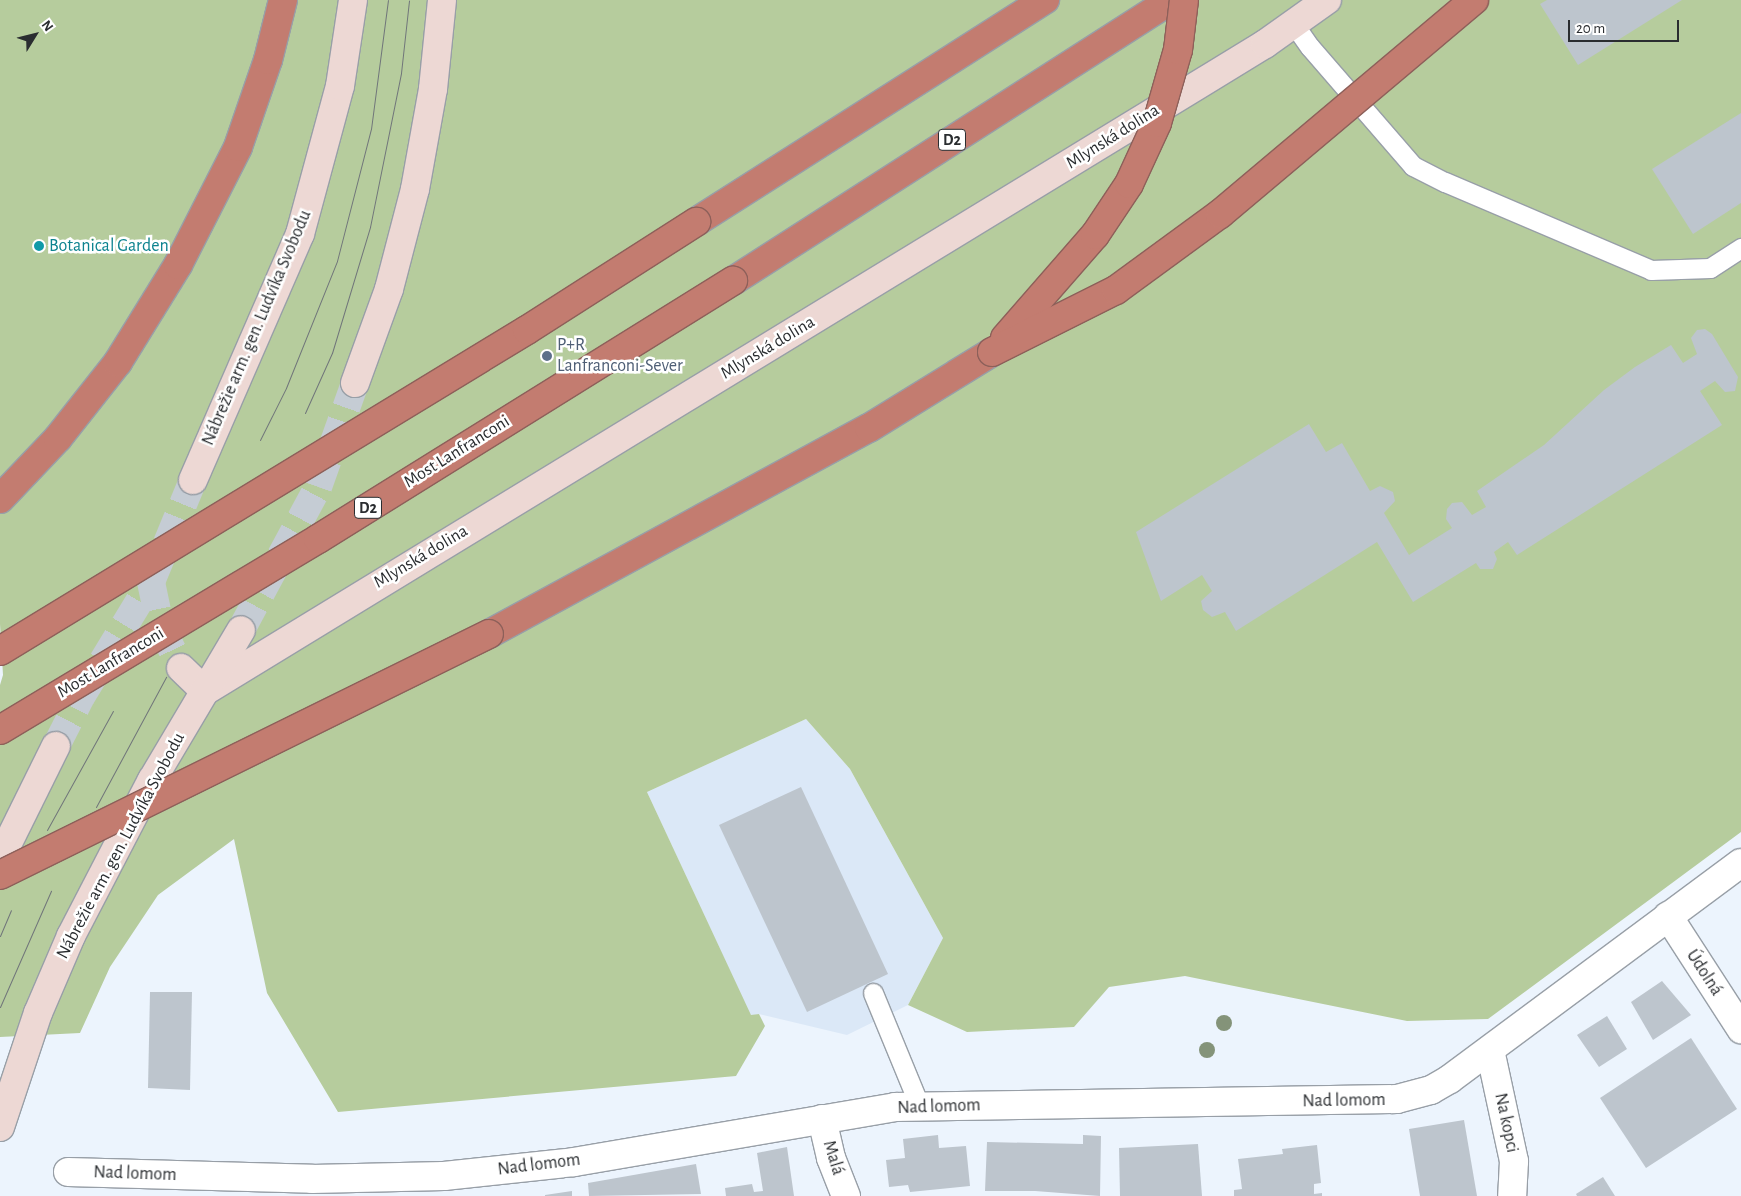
<!DOCTYPE html>
<html>
<head>
<meta charset="utf-8">
<style>
  body { margin:0 }
  #map { position:relative; width:1741px; height:1196px; overflow:hidden; background:#ecf4fd; font-family:"Alegreya Sans",sans-serif }
  div>[style] { position:absolute }
  .built>* { inset:0; background:#dbe8f7 }
  .green>* { inset:0; background:#b6cc9d }
  .building>* { inset:0; background:#bdc5cd }
  .secondary-tunnel>* { height:28px; margin-top:-14px; transform-origin:0; background:repeating-linear-gradient(90deg,#c5ccd4 0 28px,transparent 0 42px) }
  .roads { filter:drop-shadow(1px 0 #989fa7) drop-shadow(-1px 0 #989fa7) drop-shadow(0 1px #989fa7) drop-shadow(0 -1px #989fa7) }
  .service>* { height:19px; margin:-9.5px; padding:0 9.5px; transform-origin:9.5px; border-radius:9.5px; background:#fff }
  .minor>* { height:28px; margin:-14px; padding:0 14px; transform-origin:14px; border-radius:14px; background:#fff }
  .secondary>* { height:28px; margin:-14px; padding:0 14px; transform-origin:14px; border-radius:14px; background:#edd8d4 }
  .motorway>* { height:28px; margin:-14px; padding:0 14px; transform-origin:14px; border-radius:14px; background:#c37c70 }
  .tram>* { height:1px; margin:-0.5px; padding:0 0.5px; transform-origin:0.5px; border-radius:0.5px; background:#70757a }
  .bridges { filter:drop-shadow(1px 0 #8d605a) drop-shadow(-1px 0 #8d605a) drop-shadow(0 1px #8d605a) drop-shadow(0 -1px #8d605a) }
  .motorway-bridge>* { height:28px; margin:-14px; padding:0 14px; transform-origin:14px; border-radius:14px; background:#c37c70 }
  .trees>* { width:16px; height:16px; margin:-8px; border-radius:50%; background:#849379 }
  .dots>* { width:14px; height:14px; translate:-50% -50%; box-sizing:border-box; border:2px solid #fff; border-radius:50% }
  span { translate:-50% -50%; white-space:nowrap; text-align:center; line-height:1.15; -webkit-text-stroke:5px #fff; paint-order:stroke }
  .shield-label span { padding:1px 4px; background:#fff; border:1px solid; border-radius:4px; -webkit-text-stroke-width:0 }
  .shield-label { font-size:16px; color:#2a2d30; font-weight:700 }
  .street-label { font-size:18px; color:#2a2d30 }
  .culture-label { font-size:18px; color:#0d838f }
  .left { translate:0 -50%; text-align:left }
  .service-label { font-size:18px; color:#4e5e75 }
  .north { position:absolute; left:10px; top:10px; width:50px; height:50px; -webkit-text-stroke:4px #fff; paint-order:stroke; rotate:54deg; font-size:14px; font-weight:700; line-height:20px; text-align:center; color:#2a2d30 }
  .north::after { content:''; display:block; margin:auto; width:18px; height:22px; background:#2a2d30; clip-path:polygon(50% 0,100% 100%,50% 72%,0 100%) }
  .scale { position:absolute; left:1568px; top:20px; width:111px; height:22px; box-sizing:border-box; border:2px solid #2a2d30; border-top:0; padding-left:6px; font-size:15px; line-height:18px; white-space:nowrap; color:#2a2d30; -webkit-text-stroke:4px #fff; paint-order:stroke }
</style>
</head>
<body>
<div id="map">
  <div class="built">
    <i style="clip-path:polygon(806px 719px,850px 769px,943px 938px,908px 1005px,847px 1035px,759px 1014px,751px 1016px,647px 792px)"></i>
  </div>
  <div class="green">
    <i style="clip-path:polygon(0 0,1741px 0,1741px 832px,1488px 1019px,1407px 1021px,1185px 976px,1109px 987px,1074px 1027px,967px 1032px,908px 1005px,943px 938px,850px 769px,806px 719px,647px 792px,751px 1015px,759px 1014px,765px 1026px,736px 1076px,338px 1112px,267px 993px,234px 839px,158px 895px,110px 967px,80px 1033px,0 1037px,0 685px,3px 675px,0 624px)"></i>
  </div>
  <div class="building">
    <i style="clip-path:polygon(1547px 0,1682px 0,1578px 65px,1540px 4px)"></i>
    <i style="clip-path:polygon(1741px 113px,1741px 203px,1693px 234px,1652px 169px)"></i>
    <i style="clip-path:polygon(1705px 329px,1712px 334px,1738px 377px,1735px 391px,1725px 392px,1715px 381px,1700px 391px,1722px 425px,1517px 555px,1508px 542px,1494px 552px,1497px 559px,1493px 569px,1480px 569px,1476px 563px,1413px 602px,1377px 542px,1236px 631px,1225px 612px,1212px 617px,1203px 610px,1201px 601px,1212px 591px,1202px 575px,1161px 601px,1136px 532px,1309px 424px,1326px 452px,1342px 443px,1370px 491px,1380px 486px,1393px 492px,1395px 501px,1384px 513px,1409px 555px,1452px 528px,1446px 519px,1447px 509px,1452px 503px,1462px 502px,1472px 515px,1486px 507px,1477px 491px,1544px 445px,1604px 390px,1635px 367px,1671px 345px,1683px 363px,1697px 354px,1691px 338px,1697px 330px)"></i>
    <i style="clip-path:polygon(801px 787px,888px 974px,807px 1012px,719px 825px)"></i>
    <i style="clip-path:polygon(1662px 981px,1691px 1015px,1653px 1040px,1631px 1002px)"></i>
    <i style="clip-path:polygon(150px 992px,192px 992px,190px 1090px,148px 1088px)"></i>
    <i style="clip-path:polygon(1607px 1016px,1627px 1049px,1599px 1067px,1577px 1035px)"></i>
    <i style="clip-path:polygon(1691px 1038px,1737px 1109px,1646px 1168px,1600px 1098px)"></i>
    <i style="clip-path:polygon(1464px 1120px,1477px 1196px,1420px 1196px,1409px 1129px)"></i>
    <i style="clip-path:polygon(938px 1135px,939px 1148px,966px 1146px,970px 1186px,910px 1192px,908px 1185px,889px 1187px,886px 1160px,905px 1158px,903px 1139px)"></i>
    <i style="clip-path:polygon(1083px 1135px,1101px 1136px,1100px 1196px,1035px 1191px,985px 1191px,987px 1142px,1083px 1144px)"></i>
    <i style="clip-path:polygon(1198px 1144px,1202px 1196px,1120px 1196px,1119px 1148px)"></i>
    <i style="clip-path:polygon(1317px 1145px,1321px 1183px,1314px 1184px,1314px 1194px,1322px 1193px,1322px 1196px,1234px 1196px,1234px 1190px,1242px 1189px,1238px 1159px,1283px 1154px,1282px 1149px)"></i>
    <i style="clip-path:polygon(787px 1147px,794px 1196px,726px 1196px,725px 1188px,752px 1184px,754px 1192px,763px 1191px,757px 1153px)"></i>
    <i style="clip-path:polygon(696px 1164px,701px 1194px,589px 1196px,588px 1183px)"></i>
    <i style="clip-path:polygon(1603px 1177px,1615px 1196px,1577px 1196px,1576px 1194px)"></i>
    <i style="clip-path:polygon(572px 1191px,572px 1196px,545px 1196px,545px 1195px)"></i>
  </div>
  <div class="secondary-tunnel">
    <i style="left:151px;top:582px;width:44px;rotate:78.2deg"></i>
    <i style="left:160px;top:625px;width:48px;rotate:64deg"></i>
    <i style="left:241px;top:630px;width:162px;rotate:-61.7deg"></i>
    <i style="left:318px;top:487px;width:110px;rotate:-70.4deg"></i>
    <i style="left:56px;top:746px;width:55px;rotate:-63deg"></i>
    <i style="left:81px;top:697px;width:135px;rotate:-58.7deg"></i>
    <i style="left:151px;top:582px;width:110px;rotate:-67.6deg"></i>
  </div>
  <div class="roads">
    <div class="service">
      <i style="left:1293px;top:23px;width:29px;rotate:55deg"></i>
      <i style="left:1310px;top:47px;width:157px;rotate:49.1deg"></i>
      <i style="left:1413px;top:166px;width:36px;rotate:27deg"></i>
      <i style="left:1445px;top:182px;width:224px;rotate:23.1deg"></i>
      <i style="left:1651px;top:270px;width:59px;rotate:-1.9deg"></i>
      <i style="left:1710px;top:268px;width:37px;rotate:-33deg"></i>
      <i style="left:873px;top:993px;width:123px;rotate:67.6deg"></i>
    </div>
    <div class="minor">
      <i style="left:1668px;top:916px;width:135px;rotate:57.1deg"></i>
      <i style="left:1490px;top:1050px;width:114px;rotate:77.8deg"></i>
      <i style="left:1514px;top:1161px;width:35px;rotate:93deg"></i>
      <i style="left:822px;top:1119px;width:40px;rotate:77deg"></i>
      <i style="left:831px;top:1158px;width:41px;rotate:68.5deg"></i>
      <i style="left:68px;top:1172px;width:244px;rotate:1.6deg"></i>
      <i style="left:312px;top:1179px;width:132px;rotate:-1.3deg"></i>
      <i style="left:444px;top:1176px;width:131px;rotate:-6.1deg"></i>
      <i style="left:574px;top:1162px;width:326px;rotate:-9.7deg"></i>
      <i style="left:895px;top:1107px;width:502px;rotate:-0.91deg"></i>
      <i style="left:1397px;top:1099px;width:35px;rotate:-15deg"></i>
      <i style="left:1431px;top:1090px;width:22px;rotate:-30deg"></i>
      <i style="left:1450px;top:1079px;width:362px;rotate:-36.6deg"></i>
    </div>
    <div class="secondary">
      <i style="left:355px;top:383px;width:100px;rotate:-70.1deg"></i>
      <i style="left:389px;top:289px;width:103px;rotate:-75.4deg"></i>
      <i style="left:415px;top:189px;width:102px;rotate:-79.8deg"></i>
      <i style="left:433px;top:89px;width:89px;rotate:-84.2deg"></i>
      <i style="left:193px;top:480px;width:268px;rotate:-66.5deg"></i>
      <i style="left:300px;top:234px;width:153px;rotate:-74.9deg"></i>
      <i style="left:340px;top:86px;width:87px;rotate:-81.4deg"></i>
      <i style="left:181px;top:668px;width:33px;rotate:44deg"></i>
      <i style="left:205px;top:691px;width:1242px;rotate:-31.4deg"></i>
      <i style="left:1265px;top:44px;width:76px;rotate:-35.4deg"></i>
      <i style="left:4px;top:851px;width:117px;rotate:-63.7deg"></i>
      <i style="left:0;top:1127px;width:120px;rotate:-71.6deg"></i>
      <i style="left:38px;top:1013px;width:84px;rotate:-66.8deg"></i>
      <i style="left:71px;top:936px;width:176px;rotate:-62.6deg"></i>
      <i style="left:152px;top:780px;width:174px;rotate:-59.3deg"></i>
    </div>
    <div class="motorway">
      <i style="left:696px;top:222px;width:414px;rotate:-32.5deg"></i>
      <i style="left:733px;top:281px;width:520px;rotate:-32.68deg"></i>
      <i style="left:0;top:499px;width:84px;rotate:-46.4deg"></i>
      <i style="left:58px;top:438px;width:97px;rotate:-51.7deg"></i>
      <i style="left:118px;top:362px;width:114px;rotate:-58.3deg"></i>
      <i style="left:178px;top:265px;width:132px;rotate:-63deg"></i>
      <i style="left:238px;top:147px;width:92px;rotate:-71deg"></i>
      <i style="left:268px;top:60px;width:62px;rotate:-76deg"></i>
      <i style="left:489px;top:634px;width:432px;rotate:-28.5deg"></i>
      <i style="left:869px;top:428px;width:145px;rotate:-31.7deg"></i>
    </div>
  </div>
  <div class="tram">
    <i style="left:305px;top:413px;width:66px;rotate:-65.8deg"></i>
    <i style="left:332px;top:353px;width:132px;rotate:-73.2deg"></i>
    <i style="left:370px;top:227px;width:157px;rotate:-78.6deg"></i>
    <i style="left:401px;top:73px;width:73px;rotate:-83.7deg"></i>
    <i style="left:260px;top:440px;width:58px;rotate:-63.4deg"></i>
    <i style="left:286px;top:388px;width:137px;rotate:-68.1deg"></i>
    <i style="left:337px;top:261px;width:136px;rotate:-75.6deg"></i>
    <i style="left:371px;top:129px;width:130px;rotate:-82.5deg"></i>
    <i style="left:96px;top:807px;width:148px;rotate:-61.7deg"></i>
    <i style="left:47px;top:830px;width:136px;rotate:-61deg"></i>
    <i style="left:0;top:936px;width:28px;rotate:-67deg"></i>
    <i style="left:0;top:1007px;width:127px;rotate:-66.3deg"></i>
  </div>
  <div class="bridges">
    <div class="motorway-bridge">
      <i style="left:1005px;top:338px;width:137px;rotate:-48.9deg"></i>
      <i style="left:1095px;top:235px;width:61px;rotate:-56.3deg"></i>
      <i style="left:1129px;top:184px;width:67px;rotate:-65.3deg"></i>
      <i style="left:1157px;top:123px;width:76px;rotate:-74deg"></i>
      <i style="left:1178px;top:50px;width:50px;rotate:-83.2deg"></i>
      <i style="left:992px;top:352px;width:139px;rotate:-26.6deg"></i>
      <i style="left:1116px;top:290px;width:129px;rotate:-36.2deg"></i>
      <i style="left:1220px;top:214px;width:332px;rotate:-40.1deg"></i>
      <i style="left:0;top:651px;width:617px;rotate:-31.35deg"></i>
      <i style="left:527px;top:330px;width:201px;rotate:-32.6deg"></i>
      <i style="left:0;top:730px;width:371px;rotate:-31deg"></i>
      <i style="left:318px;top:539px;width:489px;rotate:-31.9deg"></i>
      <i style="left:0;top:875px;width:545px;rotate:-26.24deg"></i>
    </div>
  </div>
  <div class="trees">
    <i style="left:1224px;top:1023px"></i>
    <i style="left:1207px;top:1050px"></i>
  </div>
  <div class="dots">
    <i style="left:39px;top:246px;background:#0f9aa8"></i>
    <i style="left:547px;top:356px;background:#5c6f8a"></i>
  </div>
  <div class="shield-label">
    <span style="left:952px;top:140px">D2</span>
    <span style="left:368px;top:508px">D2</span>
  </div>
  <div class="street-label">
    <span style="left:1113px;top:137px;rotate:-32deg">Mlynská dolina</span>
    <span style="left:257px;top:328px;rotate:-67deg">Nábrežie arm. gen. Ludvíka Svobodu</span>
    <span style="left:768px;top:348px;rotate:-31deg">Mlynská dolina</span>
    <span style="left:457px;top:452px;rotate:-32deg">Most Lanfranconi</span>
    <span style="left:421px;top:557px;rotate:-31deg">Mlynská dolina</span>
    <span style="left:111px;top:663px;rotate:-31deg">Most Lanfranconi</span>
    <span style="left:121px;top:846px;rotate:-62deg">Nábrežie arm. gen. Ludvíka Svobodu</span>
    <span style="left:1704px;top:973px;rotate:57deg">Údolná</span>
    <span style="left:1344px;top:1101px;rotate:-1deg">Nad lomom</span>
    <span style="left:939px;top:1107px;rotate:-2deg">Nad lomom</span>
    <span style="left:1506px;top:1123px;rotate:78deg">Na kopci</span>
    <span style="left:833px;top:1158px;rotate:73deg">Malá</span>
    <span style="left:539px;top:1165px;rotate:-7deg">Nad lomom</span>
    <span style="left:135px;top:1174px;rotate:2deg">Nad lomom</span>
  </div>
  <div class="culture-label">
    <span class="left" style="left:49px;top:246px">Botanical Garden</span>
  </div>
  <div class="service-label">
    <span class="left" style="left:557px;top:356px">P+R<br>Lanfranconi-Sever</span>
  </div>
  <div class="north">N</div>
  <div class="scale">20 m</div>
</div>
</body>
</html>
